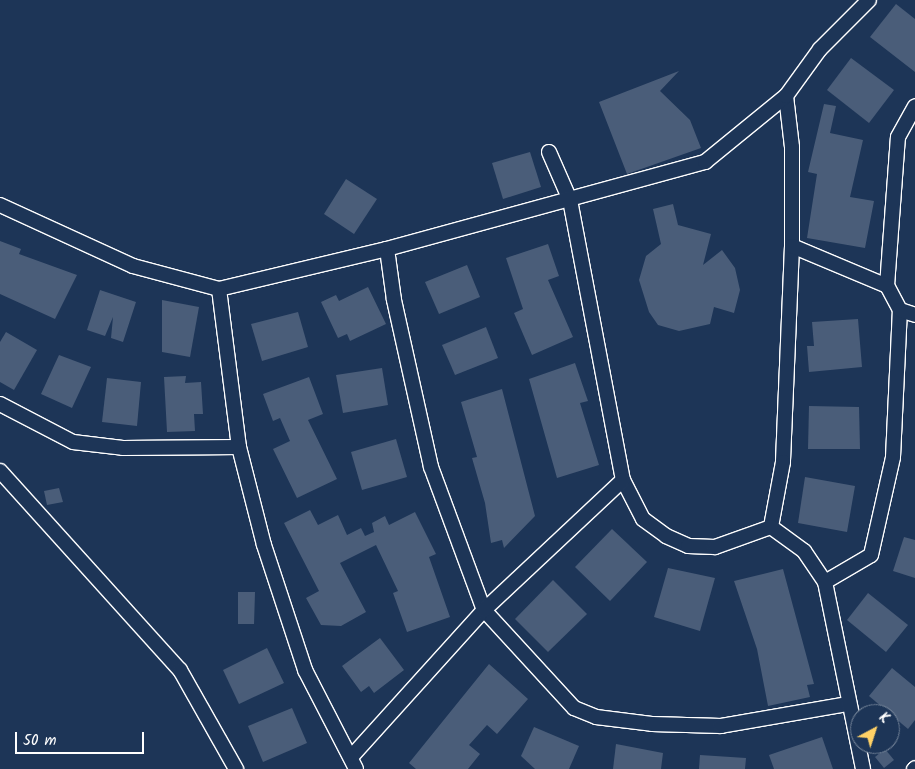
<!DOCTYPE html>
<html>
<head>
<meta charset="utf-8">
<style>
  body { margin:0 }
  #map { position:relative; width:915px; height:769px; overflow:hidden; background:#1d3557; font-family:Kalam,sans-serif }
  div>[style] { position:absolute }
  .building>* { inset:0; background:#4a5d79 }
  .roads { filter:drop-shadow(1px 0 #fff) drop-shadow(-1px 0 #fff) drop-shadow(0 1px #fff) drop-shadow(0 -1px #fff) }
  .minor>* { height:14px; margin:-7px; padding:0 7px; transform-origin:7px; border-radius:7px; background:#1d3557 }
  span { translate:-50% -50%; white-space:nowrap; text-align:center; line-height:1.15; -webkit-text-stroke:4px #1d3557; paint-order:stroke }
  .north { position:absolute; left:850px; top:704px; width:50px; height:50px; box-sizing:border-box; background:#1d3557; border:1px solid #77869a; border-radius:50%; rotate:40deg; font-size:14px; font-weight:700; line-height:20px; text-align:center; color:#fff }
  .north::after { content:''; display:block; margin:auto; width:18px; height:22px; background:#ffd166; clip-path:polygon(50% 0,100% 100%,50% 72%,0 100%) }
  .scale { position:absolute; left:15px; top:732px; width:129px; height:22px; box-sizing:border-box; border:2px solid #fff; border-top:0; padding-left:6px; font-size:15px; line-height:18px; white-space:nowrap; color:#fff; -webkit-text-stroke:4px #1d3557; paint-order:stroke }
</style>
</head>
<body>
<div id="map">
  <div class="building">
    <i style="clip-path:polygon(896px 4px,915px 19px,915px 72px,870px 37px)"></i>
    <i style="clip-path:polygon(851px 58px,894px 90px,869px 123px,827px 90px)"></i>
    <i style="clip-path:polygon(679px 71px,660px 91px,690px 120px,701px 148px,627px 174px,599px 102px)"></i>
    <i style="clip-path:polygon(824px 104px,836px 106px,830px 133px,863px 140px,850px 197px,874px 201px,865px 248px,807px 238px,817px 174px,808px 172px)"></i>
    <i style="clip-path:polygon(530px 152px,541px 187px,503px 199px,492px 163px)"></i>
    <i style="clip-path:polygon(346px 179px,377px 199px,354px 234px,324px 214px)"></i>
    <i style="clip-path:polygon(673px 204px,678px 225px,711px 234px,703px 265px,722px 250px,735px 268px,740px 290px,734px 313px,714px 307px,710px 324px,679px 331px,658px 325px,649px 312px,639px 280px,646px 256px,661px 244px,653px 209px)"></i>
    <i style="clip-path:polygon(0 241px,21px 249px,19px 254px,77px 275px,55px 319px,0 294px)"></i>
    <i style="clip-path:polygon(548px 244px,559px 276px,548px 280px,573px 337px,532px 355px,514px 313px,523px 309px,506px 258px)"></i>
    <i style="clip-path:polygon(467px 265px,480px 297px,439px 314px,425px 282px)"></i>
    <i style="clip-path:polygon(368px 287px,386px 324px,350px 341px,347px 334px,338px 338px,321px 302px,336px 295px,339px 301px)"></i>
    <i style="clip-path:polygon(100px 290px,136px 302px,123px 342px,111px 338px,113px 317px,105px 336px,87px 330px)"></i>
    <i style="clip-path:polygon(162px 300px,199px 307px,190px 357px,162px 352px)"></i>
    <i style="clip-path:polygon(298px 312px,308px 347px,262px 361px,251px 324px)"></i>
    <i style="clip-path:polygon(858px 319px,862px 367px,809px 372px,807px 346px,814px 346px,812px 322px)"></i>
    <i style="clip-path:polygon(486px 327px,498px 358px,455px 375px,442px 345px)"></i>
    <i style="clip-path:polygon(6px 332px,37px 350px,14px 390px,0 382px,0 342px)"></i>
    <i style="clip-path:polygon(59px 355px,91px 367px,72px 408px,41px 394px)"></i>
    <i style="clip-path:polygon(575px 363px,588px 401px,580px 403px,599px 465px,557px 478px,529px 379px)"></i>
    <i style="clip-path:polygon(382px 368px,388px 405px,343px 413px,336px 375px)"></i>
    <i style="clip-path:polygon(186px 376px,185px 383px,201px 382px,203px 414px,194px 414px,195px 431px,167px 432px,164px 377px)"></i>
    <i style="clip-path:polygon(309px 377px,323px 414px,308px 420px,337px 479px,297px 498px,273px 449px,290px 441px,280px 418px,273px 421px,263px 394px)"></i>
    <i style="clip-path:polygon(107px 378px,141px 382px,137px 426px,102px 422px)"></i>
    <i style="clip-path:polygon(502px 389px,535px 516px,504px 548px,502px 540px,491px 543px,485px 503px,472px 458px,477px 457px,461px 402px)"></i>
    <i style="clip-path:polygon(809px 406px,859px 407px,860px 449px,808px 449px)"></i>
    <i style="clip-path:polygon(396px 439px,407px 477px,362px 490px,351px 452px)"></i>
    <i style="clip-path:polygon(805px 477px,855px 486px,847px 532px,798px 523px)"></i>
    <i style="clip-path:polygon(59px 488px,63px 502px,47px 505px,44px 491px)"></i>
    <i style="clip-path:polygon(310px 510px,318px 525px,338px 515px,347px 535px,361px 528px,365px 536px,374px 532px,372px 523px,385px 516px,389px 525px,415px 512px,436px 554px,429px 557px,450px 617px,407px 632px,393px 593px,398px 591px,376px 545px,340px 563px,366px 612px,341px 626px,321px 625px,306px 598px,319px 591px,284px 523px)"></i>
    <i style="clip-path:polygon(612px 529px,647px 562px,610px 601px,575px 567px)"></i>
    <i style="clip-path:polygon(904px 537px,915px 540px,915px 578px,893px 571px)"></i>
    <i style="clip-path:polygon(668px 568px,715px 578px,700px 631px,654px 617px)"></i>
    <i style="clip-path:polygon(783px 569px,814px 684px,807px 685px,810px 697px,768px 706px,757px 649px,734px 581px)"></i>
    <i style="clip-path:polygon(553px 580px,587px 614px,548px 652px,515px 619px)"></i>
    <i style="clip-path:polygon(238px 592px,255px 592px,254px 624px,238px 624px)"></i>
    <i style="clip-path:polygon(868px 593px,908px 625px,886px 652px,847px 620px)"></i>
    <i style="clip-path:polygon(380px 638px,404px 670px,374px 693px,369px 686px,361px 692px,342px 666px)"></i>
    <i style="clip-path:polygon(267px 648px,284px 683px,239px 704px,223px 670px)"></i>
    <i style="clip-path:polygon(489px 664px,528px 699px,497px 734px,487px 725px,469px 745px,480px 754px,468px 769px,416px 769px,409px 763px)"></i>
    <i style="clip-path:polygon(892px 668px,915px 687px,915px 720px,908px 729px,869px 696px)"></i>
    <i style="clip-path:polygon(292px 708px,307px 743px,263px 762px,248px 726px)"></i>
    <i style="clip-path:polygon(534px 727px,579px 746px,569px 769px,535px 769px,521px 756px)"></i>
    <i style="clip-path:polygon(822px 737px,833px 769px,774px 769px,769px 755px)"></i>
    <i style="clip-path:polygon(616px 744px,663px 753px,661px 769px,613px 769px)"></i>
    <i style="clip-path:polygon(885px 749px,894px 760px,884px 768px,875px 757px)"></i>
    <i style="clip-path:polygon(700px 755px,746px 758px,745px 769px,699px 769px)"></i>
  </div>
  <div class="roads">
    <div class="minor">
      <i style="left:786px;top:96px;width:51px;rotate:83.3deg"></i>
      <i style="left:792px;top:147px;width:99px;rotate:90deg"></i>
      <i style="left:792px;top:246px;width:216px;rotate:92.4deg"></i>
      <i style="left:783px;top:462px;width:66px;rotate:100.5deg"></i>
      <i style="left:771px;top:527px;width:41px;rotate:36deg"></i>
      <i style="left:804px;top:551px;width:37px;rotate:56deg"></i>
      <i style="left:825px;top:582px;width:53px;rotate:-30.4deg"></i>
      <i style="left:871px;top:555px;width:100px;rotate:-77.3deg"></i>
      <i style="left:893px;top:457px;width:147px;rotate:-87.3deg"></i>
      <i style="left:900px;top:310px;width:27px;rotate:-118deg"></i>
      <i style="left:887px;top:286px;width:149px;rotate:-85.8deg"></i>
      <i style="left:898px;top:137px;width:35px;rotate:-61deg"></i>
      <i style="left:549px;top:152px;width:52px;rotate:66.4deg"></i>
      <i style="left:570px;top:200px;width:285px;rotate:79.3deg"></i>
      <i style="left:623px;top:480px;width:44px;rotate:62.9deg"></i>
      <i style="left:643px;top:519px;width:29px;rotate:36deg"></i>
      <i style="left:666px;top:536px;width:24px;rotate:24deg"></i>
      <i style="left:688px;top:546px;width:27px;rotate:2deg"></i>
      <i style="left:715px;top:547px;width:59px;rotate:-19.7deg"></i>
      <i style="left:0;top:205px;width:146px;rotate:24.6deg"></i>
      <i style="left:133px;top:266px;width:89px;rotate:15deg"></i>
      <i style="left:219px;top:289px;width:173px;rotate:-13.4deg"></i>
      <i style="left:387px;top:249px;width:51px;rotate:82.2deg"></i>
      <i style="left:394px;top:300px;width:171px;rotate:77.5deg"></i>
      <i style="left:431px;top:467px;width:153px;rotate:69.7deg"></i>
      <i style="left:484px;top:610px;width:133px;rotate:47.4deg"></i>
      <i style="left:574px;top:708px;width:24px;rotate:22deg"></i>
      <i style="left:596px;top:717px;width:56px;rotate:7.1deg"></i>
      <i style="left:652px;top:724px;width:69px;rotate:1.7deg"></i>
      <i style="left:721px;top:726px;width:128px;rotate:-9.9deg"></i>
      <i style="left:792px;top:246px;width:103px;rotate:22.8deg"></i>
      <i style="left:387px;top:249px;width:330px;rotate:-15.3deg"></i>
      <i style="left:705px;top:162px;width:104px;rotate:-39.2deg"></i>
      <i style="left:786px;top:96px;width:58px;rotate:-54.1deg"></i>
      <i style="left:820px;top:49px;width:69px;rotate:-45deg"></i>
      <i style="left:219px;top:289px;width:159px;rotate:82.8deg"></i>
      <i style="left:239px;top:447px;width:101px;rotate:75.7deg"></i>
      <i style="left:264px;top:545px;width:132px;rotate:71.8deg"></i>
      <i style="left:305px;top:670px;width:111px;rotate:62.7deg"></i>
      <i style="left:900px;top:310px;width:16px;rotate:18deg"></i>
      <i style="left:0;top:404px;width:82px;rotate:27.5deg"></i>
      <i style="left:73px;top:442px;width:50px;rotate:6.8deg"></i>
      <i style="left:123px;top:448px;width:116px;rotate:-0.5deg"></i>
      <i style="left:0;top:471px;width:268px;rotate:47.9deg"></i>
      <i style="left:180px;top:670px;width:114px;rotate:60.5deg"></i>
      <i style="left:825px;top:582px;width:191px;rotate:78.5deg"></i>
      <i style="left:352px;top:756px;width:197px;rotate:-47.9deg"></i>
      <i style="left:484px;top:610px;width:190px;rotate:-43.1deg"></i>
      <i style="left:914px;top:769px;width:1px;rotate:-45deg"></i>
    </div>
  </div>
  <div class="north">K</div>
  <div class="scale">50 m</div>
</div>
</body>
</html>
